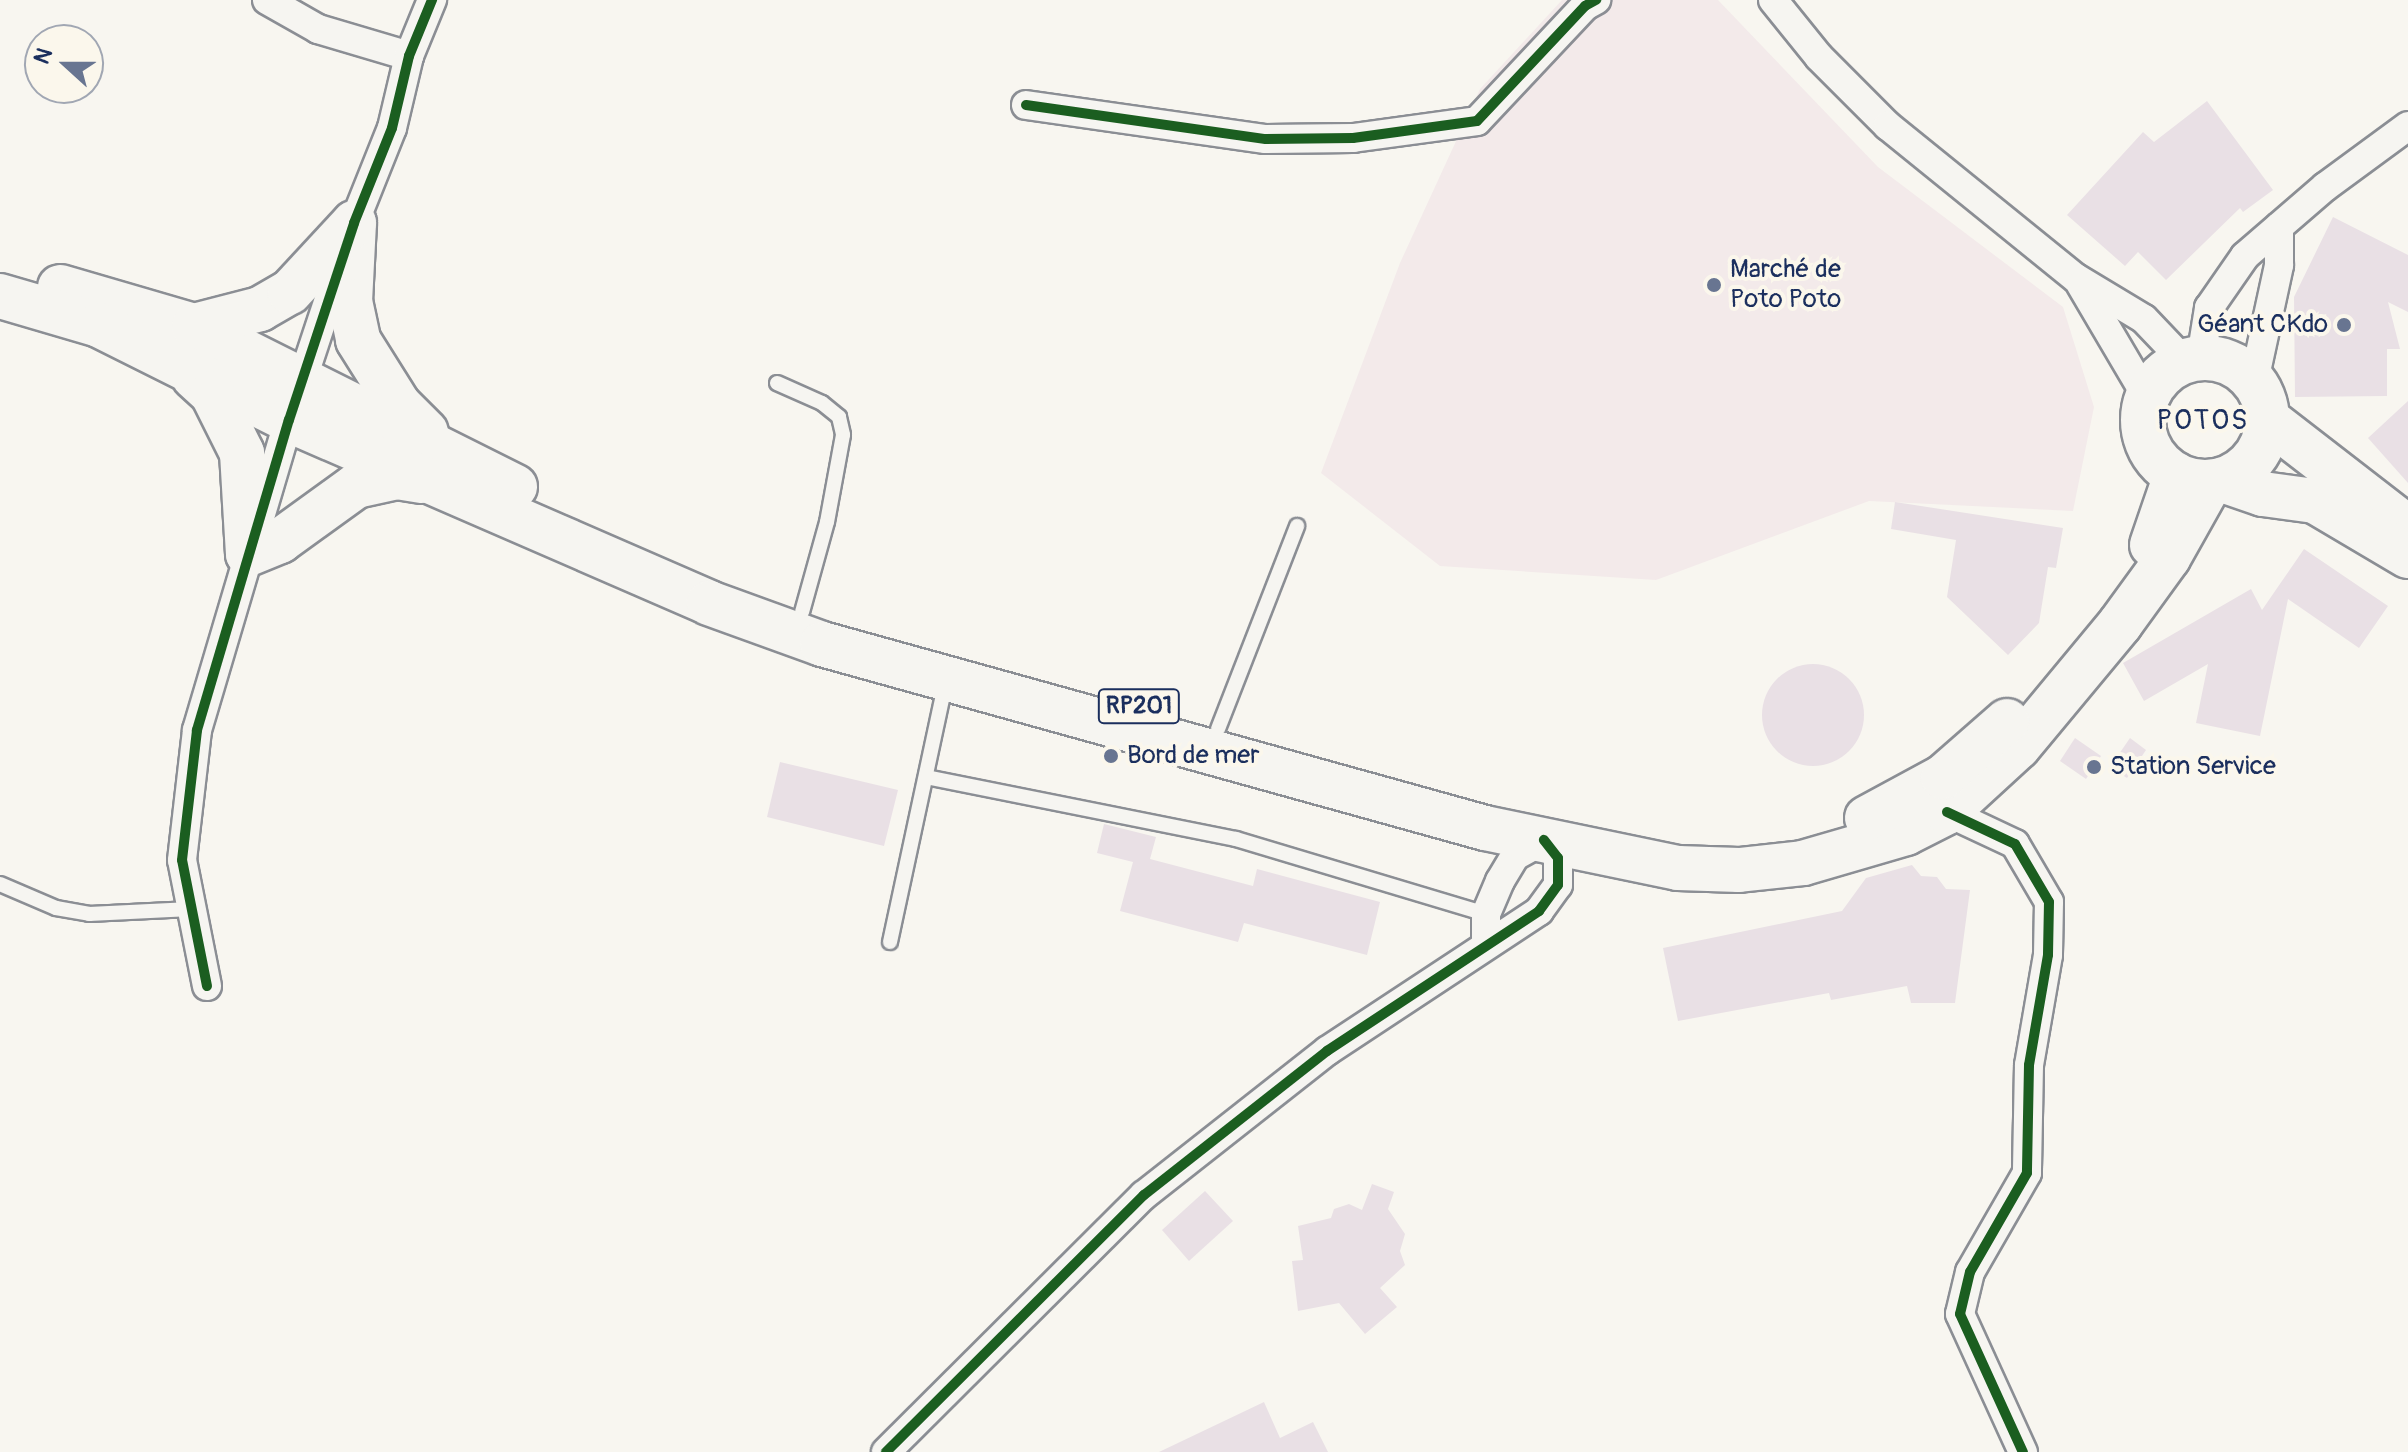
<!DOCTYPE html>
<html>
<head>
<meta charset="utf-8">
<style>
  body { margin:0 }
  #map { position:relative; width:2408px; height:1452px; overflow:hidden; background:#f8f6f0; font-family:Pangolin,sans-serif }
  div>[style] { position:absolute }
  .built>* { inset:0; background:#f3eaea }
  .building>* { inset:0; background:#e9e0e5 }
  .round { border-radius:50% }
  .roads { filter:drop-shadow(2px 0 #8b8e94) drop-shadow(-2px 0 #8b8e94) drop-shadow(0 2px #8b8e94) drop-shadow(0 -2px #8b8e94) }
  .service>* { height:14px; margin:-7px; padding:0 7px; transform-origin:7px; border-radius:7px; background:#f6f5f1 }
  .minor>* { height:28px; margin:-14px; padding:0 14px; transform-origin:14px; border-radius:14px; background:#f6f5f1 }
  .primary>* { height:44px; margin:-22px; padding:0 22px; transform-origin:22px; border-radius:22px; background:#f6f5f1 }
  .primary>.ring { margin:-22px; padding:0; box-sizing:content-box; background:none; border:44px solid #f6f5f1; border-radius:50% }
  .cycleway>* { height:10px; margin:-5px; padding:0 5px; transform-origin:5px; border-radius:5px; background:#1b5e20 }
  .dots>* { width:22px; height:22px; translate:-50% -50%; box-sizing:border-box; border:4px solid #fbf7ec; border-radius:50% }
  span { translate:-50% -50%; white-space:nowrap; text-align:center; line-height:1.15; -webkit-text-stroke:8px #fbf7ec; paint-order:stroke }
  .shield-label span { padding:2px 6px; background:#fbf7ec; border:2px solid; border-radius:6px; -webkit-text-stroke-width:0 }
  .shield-label { font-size:24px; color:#1b2f5e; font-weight:700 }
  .poi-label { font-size:26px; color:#1b2f5e }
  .left { translate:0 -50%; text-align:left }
  .right { translate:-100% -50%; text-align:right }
  .neighbourhood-label { font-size:28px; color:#1b2f5e; letter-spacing:2px }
  .north { position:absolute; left:24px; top:24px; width:80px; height:80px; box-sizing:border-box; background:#fbf7ec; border:2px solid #a1a7b3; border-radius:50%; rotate:291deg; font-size:22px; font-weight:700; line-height:32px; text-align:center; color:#1b2f5e }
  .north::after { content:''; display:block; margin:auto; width:28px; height:36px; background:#687591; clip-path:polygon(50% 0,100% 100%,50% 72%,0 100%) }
</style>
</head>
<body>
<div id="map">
  <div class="built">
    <i style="clip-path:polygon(1562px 0,1718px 0,1878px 167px,2063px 307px,2094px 407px,2073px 511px,1869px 501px,1656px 580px,1440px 566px,1321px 473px,1400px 263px,1480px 89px)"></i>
  </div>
  <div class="building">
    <i style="clip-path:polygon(2207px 101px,2273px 190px,2243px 212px,2240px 208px,2166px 280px,2138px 252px,2125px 266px,2067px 215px,2143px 132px,2154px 142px)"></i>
    <i style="clip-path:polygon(2333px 217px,2408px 255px,2408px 312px,2388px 302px,2400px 349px,2387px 349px,2387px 396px,2295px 397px,2294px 297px)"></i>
    <i style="clip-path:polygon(2408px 401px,2408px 483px,2368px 438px)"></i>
    <i style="clip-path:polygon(1895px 502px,2063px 528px,2056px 568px,2048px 567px,2039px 623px,2008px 655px,1947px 597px,1956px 540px,1891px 529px)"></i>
    <i style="clip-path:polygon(2304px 549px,2388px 606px,2359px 648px,2288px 599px,2260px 736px,2196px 723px,2208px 664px,2144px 701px,2123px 663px,2251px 589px,2262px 610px)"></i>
    <i class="round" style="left:1762px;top:664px;width:102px;height:102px"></i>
    <i style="clip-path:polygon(2075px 738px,2101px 756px,2086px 779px,2060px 761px)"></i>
    <i style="clip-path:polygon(2130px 738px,2146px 750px,2127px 778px,2110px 767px)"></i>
    <i style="clip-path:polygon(780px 762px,898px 790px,884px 846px,767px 817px)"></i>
    <i style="clip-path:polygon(1104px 824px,1156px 837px,1150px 859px,1253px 886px,1257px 869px,1380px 902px,1367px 955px,1244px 923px,1238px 942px,1120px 911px,1133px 862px,1097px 853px)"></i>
    <i style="clip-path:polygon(1912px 865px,1921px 876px,1937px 877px,1946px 889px,1970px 890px,1955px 1003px,1911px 1003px,1907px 986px,1831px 1000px,1829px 993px,1678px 1021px,1663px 948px,1842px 911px,1866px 878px)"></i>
    <i style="clip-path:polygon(1372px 1184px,1394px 1192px,1388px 1209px,1405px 1234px,1400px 1251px,1405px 1265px,1380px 1288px,1397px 1307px,1365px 1334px,1339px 1303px,1298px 1311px,1292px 1261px,1303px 1260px,1298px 1226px,1331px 1218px,1334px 1209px,1349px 1204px,1362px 1210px)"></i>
    <i style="clip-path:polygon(1205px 1191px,1233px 1221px,1189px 1261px,1162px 1230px)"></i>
    <i style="clip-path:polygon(1264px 1402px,1280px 1438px,1313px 1422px,1328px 1452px,1159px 1452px)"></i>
  </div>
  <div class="roads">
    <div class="service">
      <i style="left:777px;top:383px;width:49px;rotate:24deg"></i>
      <i style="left:822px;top:403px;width:22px;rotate:39deg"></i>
      <i style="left:839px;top:417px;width:18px;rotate:77deg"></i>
      <i style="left:843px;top:435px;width:88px;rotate:100.4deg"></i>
      <i style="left:827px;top:522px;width:93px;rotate:105.5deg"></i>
      <i style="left:1218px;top:729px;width:218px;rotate:-68.7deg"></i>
      <i style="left:926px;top:777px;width:316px;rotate:11.3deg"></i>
      <i style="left:1236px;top:839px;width:261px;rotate:16.7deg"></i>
      <i style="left:0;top:884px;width:61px;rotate:23.2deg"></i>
      <i style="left:56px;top:908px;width:34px;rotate:10deg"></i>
      <i style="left:89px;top:914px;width:102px;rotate:-2.8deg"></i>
      <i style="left:890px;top:942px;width:267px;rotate:-77.9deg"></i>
    </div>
    <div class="minor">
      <i style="left:267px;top:0;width:59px;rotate:29.6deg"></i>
      <i style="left:318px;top:29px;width:95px;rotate:16.5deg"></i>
      <i style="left:1773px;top:0;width:73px;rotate:51.1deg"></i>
      <i style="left:1819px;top:57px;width:98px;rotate:45deg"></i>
      <i style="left:1888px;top:126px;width:242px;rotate:39deg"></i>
      <i style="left:2076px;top:278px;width:79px;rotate:31.1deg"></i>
      <i style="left:2144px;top:319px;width:58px;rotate:46.4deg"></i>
      <i style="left:1026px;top:105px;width:242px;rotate:8.1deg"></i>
      <i style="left:1266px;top:139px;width:87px;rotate:-0.7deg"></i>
      <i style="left:1353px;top:138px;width:125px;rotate:-7.8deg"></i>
      <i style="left:1477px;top:121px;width:158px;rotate:-46.8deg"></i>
      <i style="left:1585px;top:6px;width:13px;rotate:-29deg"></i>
      <i style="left:2081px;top:285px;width:130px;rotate:59.5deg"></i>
      <i style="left:2201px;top:358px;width:51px;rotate:-80.9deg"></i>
      <i style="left:2209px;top:308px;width:63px;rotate:-55.3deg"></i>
      <i style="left:2245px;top:256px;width:106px;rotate:-40.8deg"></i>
      <i style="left:2325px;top:187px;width:103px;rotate:-36.3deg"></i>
      <i style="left:2254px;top:381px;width:119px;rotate:-77.8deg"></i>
      <i style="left:2279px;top:265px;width:38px;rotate:-90deg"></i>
      <i style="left:1947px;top:812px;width:75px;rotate:25.2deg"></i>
      <i style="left:2015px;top:844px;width:67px;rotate:59.6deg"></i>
      <i style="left:2049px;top:902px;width:53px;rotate:91.1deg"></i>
      <i style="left:2048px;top:955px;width:112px;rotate:99.8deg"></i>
      <i style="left:2029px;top:1065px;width:108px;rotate:91.1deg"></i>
      <i style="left:2027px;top:1173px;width:114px;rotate:119.9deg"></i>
      <i style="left:1970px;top:1272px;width:43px;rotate:103.4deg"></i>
      <i style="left:1960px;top:1314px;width:152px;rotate:65.5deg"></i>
      <i style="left:207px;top:986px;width:128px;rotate:-101.2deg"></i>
      <i style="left:182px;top:860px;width:131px;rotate:-83.4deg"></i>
      <i style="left:197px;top:730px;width:323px;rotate:-73.5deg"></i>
      <i style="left:289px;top:420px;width:207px;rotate:-71.7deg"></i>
      <i style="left:354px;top:223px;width:102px;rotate:-68.2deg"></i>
      <i style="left:392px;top:128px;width:74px;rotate:-76.7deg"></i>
      <i style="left:409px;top:56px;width:61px;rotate:-67.7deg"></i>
      <i style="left:886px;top:1452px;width:364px;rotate:-44.9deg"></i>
      <i style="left:1144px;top:1195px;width:233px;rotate:-38.2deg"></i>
      <i style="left:1327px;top:1051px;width:254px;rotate:-33.4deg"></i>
      <i style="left:1539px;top:911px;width:32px;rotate:-54deg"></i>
      <i style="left:1558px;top:885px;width:27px;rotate:-90deg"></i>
      <i style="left:1558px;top:858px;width:23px;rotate:-128deg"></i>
      <i style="left:1544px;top:840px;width:33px;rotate:151deg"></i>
      <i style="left:1515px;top:856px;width:29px;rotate:121deg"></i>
      <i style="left:1500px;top:881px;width:36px;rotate:113deg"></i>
      <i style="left:1486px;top:914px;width:29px;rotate:90deg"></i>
    </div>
    <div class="primary">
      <i style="left:354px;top:223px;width:78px;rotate:92.9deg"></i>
      <i style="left:350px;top:301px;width:40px;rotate:78deg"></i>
      <i style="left:358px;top:340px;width:77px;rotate:57.8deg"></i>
      <i style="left:399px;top:405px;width:38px;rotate:45deg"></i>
      <i style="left:60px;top:287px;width:140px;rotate:16.2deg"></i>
      <i style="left:194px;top:326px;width:359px;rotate:26.6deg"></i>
      <i style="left:0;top:296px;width:103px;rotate:16.3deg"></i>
      <i style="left:99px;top:325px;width:212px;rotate:26.6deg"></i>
      <i style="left:289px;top:420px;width:458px;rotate:23.5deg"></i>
      <i style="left:709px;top:603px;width:120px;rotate:19.9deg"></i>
      <i style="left:822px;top:644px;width:688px;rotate:15.51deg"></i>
      <i style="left:1485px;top:828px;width:197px;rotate:11.7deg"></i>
      <i style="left:1678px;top:868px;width:61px;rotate:1.9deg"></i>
      <i style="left:1739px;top:870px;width:64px;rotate:-6.2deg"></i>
      <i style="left:1803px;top:863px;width:107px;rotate:-16.2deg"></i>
      <i style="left:1906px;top:833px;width:46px;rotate:-27.1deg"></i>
      <i style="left:1947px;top:812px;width:96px;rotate:-42.5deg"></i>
      <i style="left:2018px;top:747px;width:160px;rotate:-50.3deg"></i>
      <i style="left:2120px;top:624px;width:82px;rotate:-54deg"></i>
      <i style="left:2168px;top:558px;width:84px;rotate:-60.7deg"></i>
      <i style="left:194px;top:326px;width:68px;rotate:-14.4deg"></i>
      <i style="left:260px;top:309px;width:34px;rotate:-30deg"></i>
      <i style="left:290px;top:292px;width:94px;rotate:-47.2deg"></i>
      <i class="ring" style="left:2143px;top:358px;width:80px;height:80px"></i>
      <i style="left:194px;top:377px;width:24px;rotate:42deg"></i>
      <i style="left:212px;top:393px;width:67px;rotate:63.4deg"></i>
      <i style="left:242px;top:453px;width:101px;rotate:86.6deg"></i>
      <i style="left:248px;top:554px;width:35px;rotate:-22deg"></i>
      <i style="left:280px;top:541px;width:94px;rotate:-35.9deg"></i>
      <i style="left:356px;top:486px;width:42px;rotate:-12.4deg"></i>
      <i style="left:397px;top:477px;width:25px;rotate:9deg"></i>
      <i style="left:2267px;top:419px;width:178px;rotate:37.7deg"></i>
      <i style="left:2222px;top:480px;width:43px;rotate:18.9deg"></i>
      <i style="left:2263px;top:494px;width:52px;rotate:7.7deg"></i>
      <i style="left:2315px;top:501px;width:108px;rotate:30.6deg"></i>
      <i style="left:2152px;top:545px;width:74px;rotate:-71.1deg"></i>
      <i style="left:1867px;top:818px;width:86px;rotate:-28.3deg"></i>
      <i style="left:1943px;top:777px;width:85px;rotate:-41.2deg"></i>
    </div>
  </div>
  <div class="cycleway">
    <i style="left:1026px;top:105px;width:242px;rotate:8.1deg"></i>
    <i style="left:1266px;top:139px;width:87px;rotate:-0.7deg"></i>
    <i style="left:1353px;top:138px;width:125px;rotate:-7.8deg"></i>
    <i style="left:1477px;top:121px;width:158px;rotate:-46.8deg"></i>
    <i style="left:1585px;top:6px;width:13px;rotate:-29deg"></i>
    <i style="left:1947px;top:812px;width:75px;rotate:25.2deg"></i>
    <i style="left:2015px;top:844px;width:67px;rotate:59.6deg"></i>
    <i style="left:2049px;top:902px;width:53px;rotate:91.1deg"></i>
    <i style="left:2048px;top:955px;width:112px;rotate:99.8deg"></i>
    <i style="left:2029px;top:1065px;width:108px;rotate:91.1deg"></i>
    <i style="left:2027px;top:1173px;width:114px;rotate:119.9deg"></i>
    <i style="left:1970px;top:1272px;width:43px;rotate:103.4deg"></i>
    <i style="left:1960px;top:1314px;width:152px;rotate:65.5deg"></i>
    <i style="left:207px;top:986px;width:128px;rotate:-101.2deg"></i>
    <i style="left:182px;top:860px;width:131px;rotate:-83.4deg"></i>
    <i style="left:197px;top:730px;width:323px;rotate:-73.5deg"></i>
    <i style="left:289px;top:420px;width:207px;rotate:-71.7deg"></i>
    <i style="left:354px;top:223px;width:102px;rotate:-68.2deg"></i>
    <i style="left:392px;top:128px;width:74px;rotate:-76.7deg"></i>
    <i style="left:409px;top:56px;width:61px;rotate:-67.7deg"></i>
    <i style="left:886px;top:1452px;width:364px;rotate:-44.9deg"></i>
    <i style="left:1144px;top:1195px;width:233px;rotate:-38.2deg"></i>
    <i style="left:1327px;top:1051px;width:254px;rotate:-33.4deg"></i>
    <i style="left:1539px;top:911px;width:32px;rotate:-54deg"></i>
    <i style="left:1558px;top:885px;width:27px;rotate:-90deg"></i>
    <i style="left:1558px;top:858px;width:23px;rotate:-128deg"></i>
  </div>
  <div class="dots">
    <i style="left:1714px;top:285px;background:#687591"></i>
    <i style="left:2344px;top:325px;background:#687591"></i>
    <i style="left:1111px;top:756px;background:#687591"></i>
    <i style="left:2094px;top:767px;background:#687591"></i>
  </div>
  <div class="shield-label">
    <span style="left:1139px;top:706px">RP201</span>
  </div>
  <div class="poi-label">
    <span class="left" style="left:1730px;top:285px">Marché de<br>Poto Poto</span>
    <span class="right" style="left:2328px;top:325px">Géant CKdo</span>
    <span class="left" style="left:1127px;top:756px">Bord de mer</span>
    <span class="left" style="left:2110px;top:767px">Station Service</span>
  </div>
  <div class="neighbourhood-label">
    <span style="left:2203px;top:421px">POTOS</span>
  </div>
  <div class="north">N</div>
</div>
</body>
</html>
